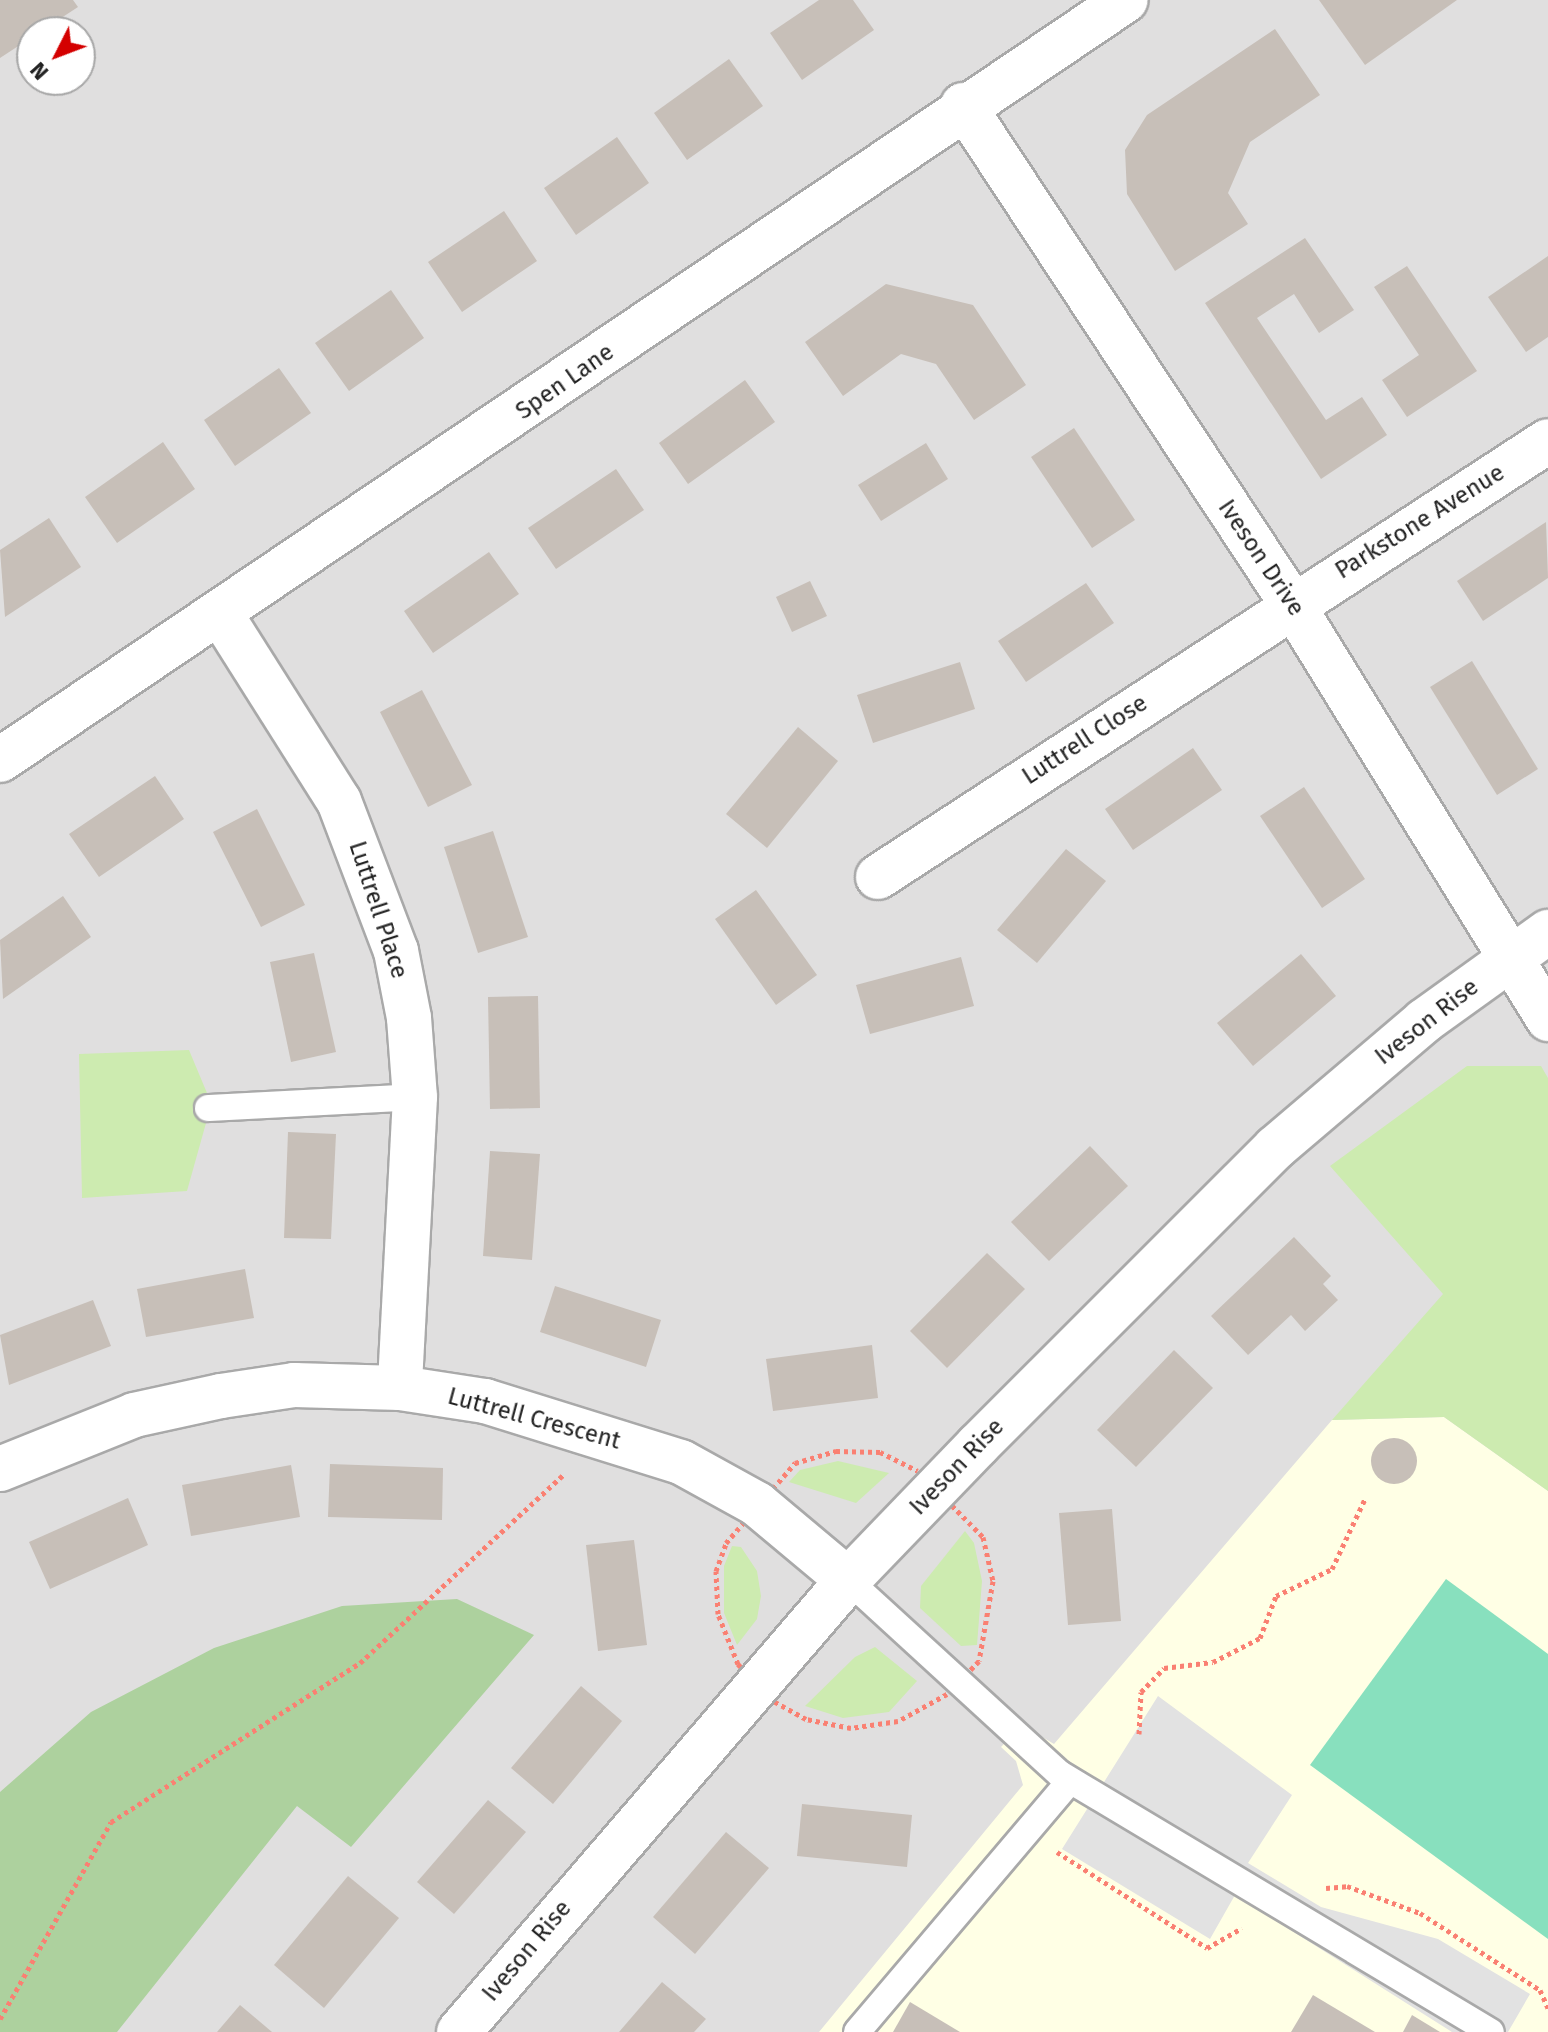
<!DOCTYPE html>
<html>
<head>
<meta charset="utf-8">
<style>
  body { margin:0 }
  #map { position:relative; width:1548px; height:2032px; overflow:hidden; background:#f2efe9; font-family:"Fira Sans",sans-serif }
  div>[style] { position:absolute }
  .residential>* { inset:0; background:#e0dfdf }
  .education>* { inset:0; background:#ffffe5 }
  .grass>* { inset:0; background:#cdebb0 }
  .forest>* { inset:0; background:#add19e }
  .pitch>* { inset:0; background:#88e0be }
  .parking>* { inset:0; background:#e2e2e2 }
  .building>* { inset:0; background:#c7bfb8 }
  .round { border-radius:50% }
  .path>* { height:5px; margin-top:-2.5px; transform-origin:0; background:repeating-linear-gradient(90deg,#fa8072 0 4px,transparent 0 8px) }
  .roads { filter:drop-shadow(2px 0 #a9a9a9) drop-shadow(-2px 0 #a9a9a9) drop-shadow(0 2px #a9a9a9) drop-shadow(0 -2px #a9a9a9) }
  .service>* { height:26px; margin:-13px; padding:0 13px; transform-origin:13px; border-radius:13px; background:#fff }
  .minor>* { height:44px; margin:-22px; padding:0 22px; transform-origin:22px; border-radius:22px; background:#fff }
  span { translate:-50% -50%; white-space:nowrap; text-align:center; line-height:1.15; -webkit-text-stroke:6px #fff; paint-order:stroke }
  .street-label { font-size:24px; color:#222 }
  .north { position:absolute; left:16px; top:16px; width:80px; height:80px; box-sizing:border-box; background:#fff; border:2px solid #a7a7a7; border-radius:50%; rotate:228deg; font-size:22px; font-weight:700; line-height:32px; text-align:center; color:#222 }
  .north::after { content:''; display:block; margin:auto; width:28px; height:36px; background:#d40000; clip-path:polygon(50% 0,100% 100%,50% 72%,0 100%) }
</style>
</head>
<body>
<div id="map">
  <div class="residential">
    <i style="clip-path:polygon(evenodd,0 0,1548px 0,1548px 2032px,0 2032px,0 0,32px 32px,80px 32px,80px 80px,32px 80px,32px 32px)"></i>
  </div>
  <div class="education">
    <i style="clip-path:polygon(1444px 1417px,1548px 1491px,1548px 2032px,819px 2032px,1023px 1785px,1016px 1761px,1001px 1747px,1022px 1725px,1054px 1744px,1332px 1420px)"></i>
  </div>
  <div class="grass">
    <i style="clip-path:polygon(189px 1050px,207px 1093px,208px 1116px,187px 1191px,82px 1198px,79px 1054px)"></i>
    <i style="clip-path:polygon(1467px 1066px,1541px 1066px,1548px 1078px,1548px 1491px,1444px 1417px,1332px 1420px,1443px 1294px,1330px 1166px)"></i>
    <i style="clip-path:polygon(838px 1461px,889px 1473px,856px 1503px,789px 1482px,800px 1470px)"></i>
    <i style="clip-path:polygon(965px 1531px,974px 1543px,982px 1581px,977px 1645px,961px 1646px,920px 1608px,921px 1586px)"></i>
    <i style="clip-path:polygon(732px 1546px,741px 1547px,757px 1571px,761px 1596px,757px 1619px,737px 1645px,724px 1613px,724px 1566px)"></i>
    <i style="clip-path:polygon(875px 1647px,917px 1681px,889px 1712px,843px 1718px,805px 1706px,855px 1657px)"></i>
  </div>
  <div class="forest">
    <i style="clip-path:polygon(457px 1599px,534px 1635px,351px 1847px,297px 1806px,117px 2032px,0 2032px,0 1792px,91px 1712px,214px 1648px,342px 1606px)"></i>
  </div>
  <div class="pitch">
    <i style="clip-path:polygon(1446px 1579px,1548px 1654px,1548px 1939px,1310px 1765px)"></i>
  </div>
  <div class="parking">
    <i style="clip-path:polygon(1158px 1696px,1292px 1795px,1248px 1863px,1321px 1907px,1438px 1939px,1530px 1994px,1508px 2032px,1452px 2032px,1235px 1895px,1210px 1939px,1062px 1849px)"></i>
  </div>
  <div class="building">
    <i style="clip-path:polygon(0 0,73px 0,78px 7px,0 58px)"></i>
    <i style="clip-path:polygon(819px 0,853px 0,874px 30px,802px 80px,770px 33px)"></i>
    <i style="clip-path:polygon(1319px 0,1457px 0,1365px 65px)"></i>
    <i style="clip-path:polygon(1275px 29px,1320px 95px,1250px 142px,1228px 193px,1248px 224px,1175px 271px,1127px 194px,1125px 150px,1147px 115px)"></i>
    <i style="clip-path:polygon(729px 59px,763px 106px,687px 160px,654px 113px)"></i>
    <i style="clip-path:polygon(617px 137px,649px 183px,576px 235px,544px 188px)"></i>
    <i style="clip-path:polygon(504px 211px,537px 261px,462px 312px,428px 262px)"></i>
    <i style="clip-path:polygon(1305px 238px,1354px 310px,1319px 333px,1294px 294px,1257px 318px,1326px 420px,1362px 397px,1387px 435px,1321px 479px,1205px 303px)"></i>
    <i style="clip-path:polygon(1548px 256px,1548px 337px,1526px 352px,1488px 297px)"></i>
    <i style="clip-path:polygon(1407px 266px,1477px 371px,1407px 417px,1382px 380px,1419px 355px,1374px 287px)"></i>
    <i style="clip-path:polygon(886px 284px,973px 305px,1026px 385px,974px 420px,936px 364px,901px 354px,843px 396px,805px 342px)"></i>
    <i style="clip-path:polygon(391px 290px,424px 338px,349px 391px,315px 343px)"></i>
    <i style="clip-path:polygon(279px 368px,311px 413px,235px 466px,204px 420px)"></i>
    <i style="clip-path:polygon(745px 380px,775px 422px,688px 484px,659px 443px)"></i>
    <i style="clip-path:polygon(1074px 428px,1135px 520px,1092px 548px,1031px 457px)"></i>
    <i style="clip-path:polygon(163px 442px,195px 489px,117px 543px,85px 497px)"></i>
    <i style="clip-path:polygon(926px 443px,948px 479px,881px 521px,858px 485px)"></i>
    <i style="clip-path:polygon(616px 469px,644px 510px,556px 569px,528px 528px)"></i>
    <i style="clip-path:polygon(49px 518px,81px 567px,5px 617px,0 550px)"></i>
    <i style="clip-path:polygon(1546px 522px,1548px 578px,1483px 621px,1457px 581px)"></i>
    <i style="clip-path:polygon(489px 552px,519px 594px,433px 653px,404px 611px)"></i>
    <i style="clip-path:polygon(810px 581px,827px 616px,792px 632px,776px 597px)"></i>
    <i style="clip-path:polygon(1086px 583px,1114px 623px,1026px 682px,998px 641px)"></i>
    <i style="clip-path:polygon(1472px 661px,1538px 769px,1497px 795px,1430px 687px)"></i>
    <i style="clip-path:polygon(960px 662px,975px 709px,873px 743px,857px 695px)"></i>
    <i style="clip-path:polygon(422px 690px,472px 785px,428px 807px,380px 712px)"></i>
    <i style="clip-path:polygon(798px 727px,838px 761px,767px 848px,726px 814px)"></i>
    <i style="clip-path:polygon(1193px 748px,1222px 790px,1133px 850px,1105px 809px)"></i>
    <i style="clip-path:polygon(155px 776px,184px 819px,99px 877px,69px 834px)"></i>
    <i style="clip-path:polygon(1304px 787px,1365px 879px,1322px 908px,1260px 816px)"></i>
    <i style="clip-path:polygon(257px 809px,305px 905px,261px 927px,213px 832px)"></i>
    <i style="clip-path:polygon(493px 831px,528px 937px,478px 953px,444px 847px)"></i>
    <i style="clip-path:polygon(1066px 849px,1106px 881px,1037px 963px,997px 930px)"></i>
    <i style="clip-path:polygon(756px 890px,817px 975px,776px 1005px,715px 919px)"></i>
    <i style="clip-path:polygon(63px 896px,91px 937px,3px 999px,0 940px)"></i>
    <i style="clip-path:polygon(314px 953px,336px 1052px,291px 1062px,270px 962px)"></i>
    <i style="clip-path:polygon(1301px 954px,1336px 996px,1253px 1066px,1217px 1023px)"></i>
    <i style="clip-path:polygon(961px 957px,974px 1006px,870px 1034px,856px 985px)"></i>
    <i style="clip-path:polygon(538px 996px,540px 1108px,490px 1109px,488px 997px)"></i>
    <i style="clip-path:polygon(288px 1132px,336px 1134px,331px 1239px,284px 1238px)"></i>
    <i style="clip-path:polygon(1090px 1146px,1128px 1186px,1049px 1261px,1011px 1222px)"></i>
    <i style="clip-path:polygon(490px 1151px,540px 1154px,532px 1260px,483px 1256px)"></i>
    <i style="clip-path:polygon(1294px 1237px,1331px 1276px,1323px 1284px,1338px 1300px,1305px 1331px,1291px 1315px,1248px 1355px,1211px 1316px)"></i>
    <i style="clip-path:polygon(987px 1253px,1025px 1289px,947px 1368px,910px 1331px)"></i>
    <i style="clip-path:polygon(245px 1269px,254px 1318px,146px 1337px,137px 1289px)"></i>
    <i style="clip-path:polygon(555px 1286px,661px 1320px,646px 1367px,540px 1332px)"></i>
    <i style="clip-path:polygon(93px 1300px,111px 1346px,9px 1385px,0 1335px)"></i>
    <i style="clip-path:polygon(872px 1345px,878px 1398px,773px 1411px,766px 1359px)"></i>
    <i style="clip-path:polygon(1174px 1350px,1213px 1388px,1136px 1467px,1097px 1430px)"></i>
    <i class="round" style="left:1371px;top:1438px;width:46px;height:46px"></i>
    <i style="clip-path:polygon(330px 1464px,443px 1468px,442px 1520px,328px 1517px)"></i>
    <i style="clip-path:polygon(291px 1465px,300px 1517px,191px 1536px,182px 1485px)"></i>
    <i style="clip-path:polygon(128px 1498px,148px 1545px,50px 1589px,29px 1542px)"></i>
    <i style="clip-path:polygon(1112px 1509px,1121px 1621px,1068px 1625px,1059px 1513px)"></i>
    <i style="clip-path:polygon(634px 1540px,647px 1645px,598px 1651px,586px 1545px)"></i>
    <i style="clip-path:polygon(581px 1686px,622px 1721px,553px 1804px,511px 1768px)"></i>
    <i style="clip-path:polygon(488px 1800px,526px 1832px,454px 1914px,417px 1882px)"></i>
    <i style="clip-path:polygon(802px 1804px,912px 1815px,907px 1867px,797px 1856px)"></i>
    <i style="clip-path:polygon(726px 1832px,769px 1868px,695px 1954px,653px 1917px)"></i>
    <i style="clip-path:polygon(348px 1876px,399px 1918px,324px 2008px,274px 1965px)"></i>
    <i style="clip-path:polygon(662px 1982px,706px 2019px,694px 2032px,619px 2032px)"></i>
    <i style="clip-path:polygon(1313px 1995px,1375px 2032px,1291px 2032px)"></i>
    <i style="clip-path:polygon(910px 2002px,960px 2032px,893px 2032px)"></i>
    <i style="clip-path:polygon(240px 2005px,272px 2032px,217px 2032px)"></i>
    <i style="clip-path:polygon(1412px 2015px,1440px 2032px,1403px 2032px)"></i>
  </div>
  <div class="path">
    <i style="left:836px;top:1451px;width:44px;rotate:1.3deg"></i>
    <i style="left:880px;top:1452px;width:42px;rotate:26.6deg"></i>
    <i style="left:918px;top:1471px;width:93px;rotate:45.4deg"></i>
    <i style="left:983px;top:1537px;width:45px;rotate:77.2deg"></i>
    <i style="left:993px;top:1581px;width:81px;rotate:99.9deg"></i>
    <i style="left:979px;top:1661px;width:46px;rotate:134.1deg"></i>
    <i style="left:947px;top:1694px;width:56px;rotate:151.1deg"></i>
    <i style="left:898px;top:1721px;width:48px;rotate:171.5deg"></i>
    <i style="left:851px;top:1728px;width:46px;rotate:-168.7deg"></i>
    <i style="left:806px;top:1719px;width:37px;rotate:-151deg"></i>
    <i style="left:774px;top:1701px;width:52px;rotate:-134.2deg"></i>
    <i style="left:738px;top:1664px;width:54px;rotate:-111.8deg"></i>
    <i style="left:718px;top:1614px;width:43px;rotate:-92.7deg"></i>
    <i style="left:716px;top:1571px;width:30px;rotate:-70deg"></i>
    <i style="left:726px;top:1543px;width:106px;rotate:-49.2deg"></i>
    <i style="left:795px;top:1463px;width:43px;rotate:-16.3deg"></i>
    <i style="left:1139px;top:1734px;width:42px;rotate:-87.3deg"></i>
    <i style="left:1141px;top:1692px;width:33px;rotate:-46deg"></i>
    <i style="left:1164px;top:1668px;width:49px;rotate:-7deg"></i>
    <i style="left:1213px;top:1662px;width:53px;rotate:-27.1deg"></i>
    <i style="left:1260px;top:1638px;width:45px;rotate:-69.1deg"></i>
    <i style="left:1276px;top:1596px;width:62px;rotate:-25.7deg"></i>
    <i style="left:1332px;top:1569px;width:77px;rotate:-64.8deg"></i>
    <i style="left:1057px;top:1852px;width:178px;rotate:32.6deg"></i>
    <i style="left:1207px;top:1948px;width:40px;rotate:-29.7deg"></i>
    <i style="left:1326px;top:1888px;width:21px;rotate:-5deg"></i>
    <i style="left:1347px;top:1886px;width:78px;rotate:20.3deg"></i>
    <i style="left:1420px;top:1913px;width:143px;rotate:32.7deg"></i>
    <i style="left:1540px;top:1990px;width:20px;rotate:66deg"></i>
    <i style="left:0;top:2019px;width:226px;rotate:-60.6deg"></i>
    <i style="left:111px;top:1822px;width:295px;rotate:-32.6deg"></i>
    <i style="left:360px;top:1663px;width:277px;rotate:-42.8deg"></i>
  </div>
  <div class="roads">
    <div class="service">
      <i style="left:208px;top:1108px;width:207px;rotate:-3deg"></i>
      <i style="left:848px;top:1580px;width:287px;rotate:42.5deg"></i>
      <i style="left:1060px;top:1774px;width:502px;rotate:30.91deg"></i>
      <i style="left:857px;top:2032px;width:329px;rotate:-49.7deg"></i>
    </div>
    <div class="minor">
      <i style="left:963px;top:105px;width:598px;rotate:56.6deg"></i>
      <i style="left:1292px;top:604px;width:488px;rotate:58.3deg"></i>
      <i style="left:220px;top:613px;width:222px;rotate:57.7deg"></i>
      <i style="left:339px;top:801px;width:160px;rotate:69.2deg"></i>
      <i style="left:396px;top:951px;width:68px;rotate:79deg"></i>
      <i style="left:409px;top:1018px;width:79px;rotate:85.7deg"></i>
      <i style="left:415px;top:1097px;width:291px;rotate:93deg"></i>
      <i style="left:0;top:760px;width:1358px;rotate:-34.02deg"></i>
      <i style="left:878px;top:877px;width:799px;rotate:-33.05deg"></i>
      <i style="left:0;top:1469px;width:144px;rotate:-21.9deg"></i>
      <i style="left:134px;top:1415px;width:89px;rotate:-12.3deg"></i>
      <i style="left:221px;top:1396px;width:74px;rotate:-8.6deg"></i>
      <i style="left:294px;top:1385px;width:106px;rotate:1.6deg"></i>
      <i style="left:400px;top:1388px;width:86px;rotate:8.7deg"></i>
      <i style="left:485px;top:1401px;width:205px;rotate:17.3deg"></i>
      <i style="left:681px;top:1462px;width:87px;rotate:28.9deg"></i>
      <i style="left:757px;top:1504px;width:119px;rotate:39.9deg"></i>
      <i style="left:459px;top:2032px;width:596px;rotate:-49.28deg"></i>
      <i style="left:848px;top:1580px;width:187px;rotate:-46.1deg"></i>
      <i style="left:978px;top:1445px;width:420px;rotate:-45deg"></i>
      <i style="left:1275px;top:1148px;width:196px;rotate:-40.4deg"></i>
      <i style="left:1424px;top:1021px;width:153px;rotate:-35.7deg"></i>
    </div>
  </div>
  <div class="street-label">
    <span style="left:565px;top:382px;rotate:-35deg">Spen Lane</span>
    <span style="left:1420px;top:522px;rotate:-32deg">Parkstone Avenue</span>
    <span style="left:1261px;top:558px;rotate:56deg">Iveson Drive</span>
    <span style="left:1085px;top:740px;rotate:-33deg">Luttrell Close</span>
    <span style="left:378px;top:910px;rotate:72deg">Luttrell Place</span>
    <span style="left:1427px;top:1022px;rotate:-38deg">Iveson Rise</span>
    <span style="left:534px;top:1419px;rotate:15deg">Luttrell Crescent</span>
    <span style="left:957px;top:1467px;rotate:-46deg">Iveson Rise</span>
    <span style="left:527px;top:1951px;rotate:-50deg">Iveson Rise</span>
  </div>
  <div class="north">N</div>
</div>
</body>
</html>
